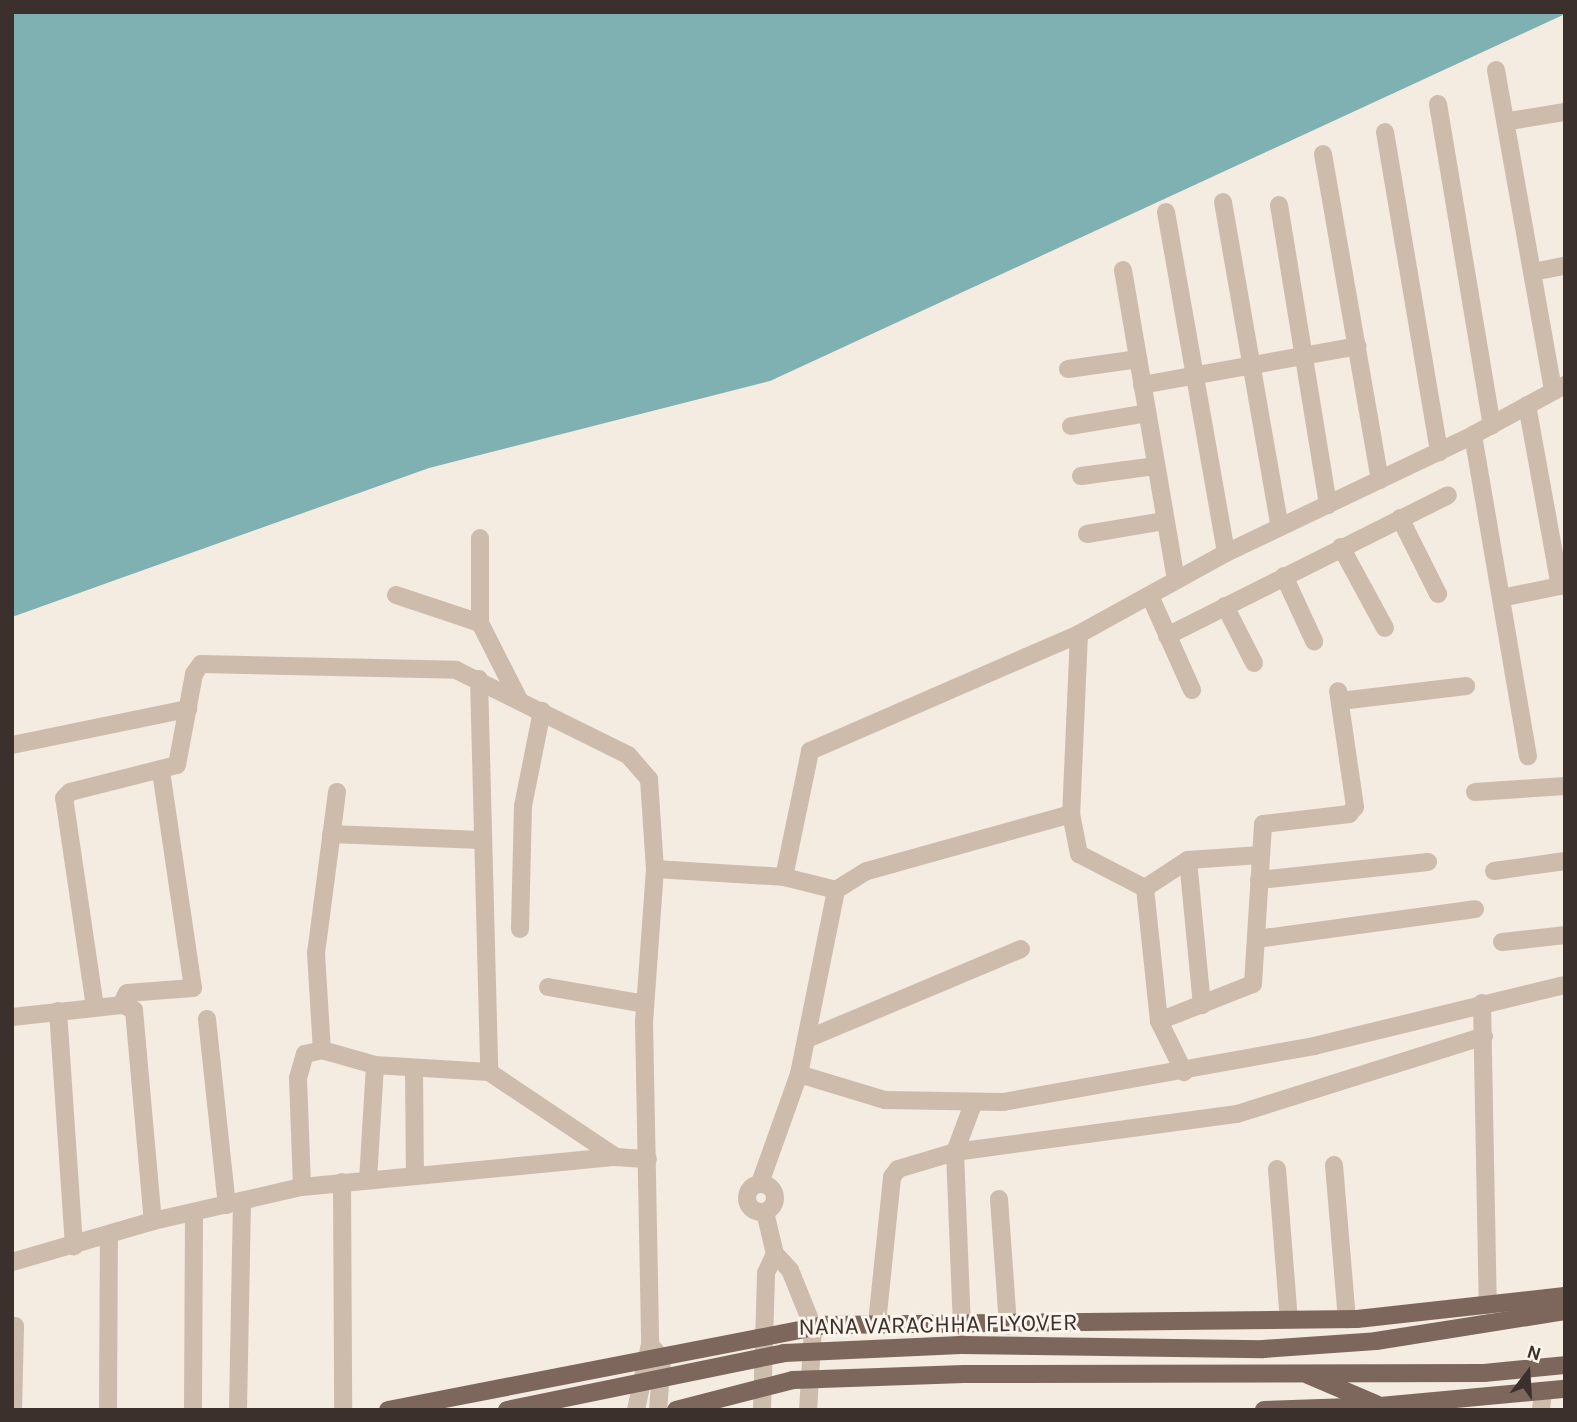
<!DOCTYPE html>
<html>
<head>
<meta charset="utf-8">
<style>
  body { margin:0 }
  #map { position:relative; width:1577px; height:1422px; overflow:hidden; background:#f4ebe1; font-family:Karla,sans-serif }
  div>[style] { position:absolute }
  .water>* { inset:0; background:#7fb0b2 }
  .minor>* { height:18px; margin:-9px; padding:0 9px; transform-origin:9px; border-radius:9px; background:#cdbbac }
  .minor>.ring { margin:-9px; padding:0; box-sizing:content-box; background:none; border:18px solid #cdbbac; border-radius:50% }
  .major>* { height:18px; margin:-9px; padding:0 9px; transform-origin:9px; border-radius:9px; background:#7d675c }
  span { translate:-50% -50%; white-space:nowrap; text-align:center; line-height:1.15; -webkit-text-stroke:6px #fbf5ee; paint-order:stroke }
  .street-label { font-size:24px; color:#3b302b }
  .frame { position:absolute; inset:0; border:14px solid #3b302b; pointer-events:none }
  .north { position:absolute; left:1493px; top:1338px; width:70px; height:70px; -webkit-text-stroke:5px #fbf5ee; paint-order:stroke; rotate:17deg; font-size:19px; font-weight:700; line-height:28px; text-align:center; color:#3b302b }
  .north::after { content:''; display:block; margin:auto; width:24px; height:32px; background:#3b302b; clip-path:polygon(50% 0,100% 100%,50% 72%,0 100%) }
</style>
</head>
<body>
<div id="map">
  <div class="water">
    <i style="clip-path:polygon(12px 12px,1565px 12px,1565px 14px,770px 381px,429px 468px,12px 617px)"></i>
  </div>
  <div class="minor">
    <i style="left:1496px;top:70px;width:326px;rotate:79.9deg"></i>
    <i style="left:1438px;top:104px;width:326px;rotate:80.5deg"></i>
    <i style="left:1509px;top:121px;width:57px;rotate:-9.1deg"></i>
    <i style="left:1385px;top:132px;width:325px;rotate:80.4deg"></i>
    <i style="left:1323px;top:154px;width:331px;rotate:80.1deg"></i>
    <i style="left:1223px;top:202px;width:330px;rotate:80.1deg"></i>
    <i style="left:1279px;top:205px;width:304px;rotate:80.7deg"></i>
    <i style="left:1166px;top:212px;width:346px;rotate:80deg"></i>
    <i style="left:1123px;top:270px;width:314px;rotate:80.3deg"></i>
    <i style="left:1533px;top:272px;width:33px;rotate:-11deg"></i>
    <i style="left:1068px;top:369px;width:71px;rotate:-8.1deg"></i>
    <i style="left:1142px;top:385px;width:219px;rotate:-10.2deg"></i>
    <i style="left:1527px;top:405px;width:184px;rotate:79.7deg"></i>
    <i style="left:1071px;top:426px;width:77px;rotate:-9.7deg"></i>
    <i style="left:1473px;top:435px;width:326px;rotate:80.3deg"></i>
    <i style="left:1081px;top:476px;width:76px;rotate:-7.6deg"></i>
    <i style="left:1400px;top:518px;width:85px;rotate:63.4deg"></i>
    <i style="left:1087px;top:534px;width:79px;rotate:-9.5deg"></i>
    <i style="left:1341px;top:547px;width:92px;rotate:61.5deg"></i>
    <i style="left:1284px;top:576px;width:72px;rotate:65.2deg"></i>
    <i style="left:396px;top:595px;width:89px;rotate:18.4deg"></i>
    <i style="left:480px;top:623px;width:86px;rotate:63.1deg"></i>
    <i style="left:1150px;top:596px;width:103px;rotate:65.9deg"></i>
    <i style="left:1501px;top:598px;width:65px;rotate:-11.5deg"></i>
    <i style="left:1225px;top:606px;width:64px;rotate:63deg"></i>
    <i style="left:480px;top:623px;width:85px;rotate:-90deg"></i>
    <i style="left:1079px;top:634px;width:180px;rotate:92.5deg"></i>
    <i style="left:1071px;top:814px;width:41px;rotate:78.7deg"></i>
    <i style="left:1079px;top:854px;width:74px;rotate:27.3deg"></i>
    <i style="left:1145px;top:888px;width:134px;rotate:84deg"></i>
    <i style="left:1159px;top:1021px;width:57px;rotate:63.9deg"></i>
    <i style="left:1167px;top:636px;width:314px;rotate:-26.6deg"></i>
    <i style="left:479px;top:679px;width:393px;rotate:88.5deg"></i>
    <i style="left:1340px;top:701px;width:127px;rotate:-6.8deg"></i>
    <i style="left:12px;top:745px;width:180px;rotate:-11.6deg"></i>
    <i style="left:337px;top:792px;width:162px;rotate:97.4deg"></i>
    <i style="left:316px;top:953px;width:97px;rotate:86.5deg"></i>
    <i style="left:322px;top:1050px;width:55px;rotate:15.8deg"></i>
    <i style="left:375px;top:1065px;width:114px;rotate:3.5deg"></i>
    <i style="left:489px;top:1072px;width:153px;rotate:33.8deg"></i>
    <i style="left:1475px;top:792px;width:90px;rotate:-3.8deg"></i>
    <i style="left:331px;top:834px;width:150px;rotate:2.3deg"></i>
    <i style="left:1188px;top:860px;width:146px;rotate:84.5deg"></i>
    <i style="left:655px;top:869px;width:129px;rotate:3.5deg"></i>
    <i style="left:784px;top:877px;width:54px;rotate:14deg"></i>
    <i style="left:1494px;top:871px;width:72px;rotate:-8deg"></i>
    <i style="left:784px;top:877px;width:129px;rotate:-78.3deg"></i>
    <i style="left:810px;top:751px;width:293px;rotate:-23.5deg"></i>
    <i style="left:1079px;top:634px;width:168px;rotate:-28.9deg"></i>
    <i style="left:1226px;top:553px;width:274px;rotate:-25.5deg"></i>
    <i style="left:1473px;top:435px;width:105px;rotate:-28.5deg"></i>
    <i style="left:1259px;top:880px;width:170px;rotate:-6.1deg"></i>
    <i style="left:1145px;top:888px;width:51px;rotate:-33.1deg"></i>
    <i style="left:1188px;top:860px;width:72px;rotate:-4deg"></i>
    <i style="left:520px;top:929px;width:123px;rotate:-88.6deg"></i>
    <i style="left:523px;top:806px;width:97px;rotate:-78.7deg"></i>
    <i style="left:1257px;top:939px;width:220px;rotate:-7.8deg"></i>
    <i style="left:1502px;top:942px;width:63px;rotate:-6.3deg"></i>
    <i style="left:548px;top:987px;width:98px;rotate:9.9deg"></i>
    <i style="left:1482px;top:1003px;width:302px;rotate:88.9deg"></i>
    <i style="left:121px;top:1005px;width:13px;rotate:-63deg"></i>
    <i style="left:127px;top:993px;width:66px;rotate:-4.3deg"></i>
    <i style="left:193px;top:988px;width:220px;rotate:-98.4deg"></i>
    <i style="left:95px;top:1007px;width:211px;rotate:-98.4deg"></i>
    <i style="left:64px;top:798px;width:8px;rotate:-45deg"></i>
    <i style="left:70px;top:792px;width:110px;rotate:-14.2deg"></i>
    <i style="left:177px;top:765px;width:93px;rotate:-79.4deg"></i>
    <i style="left:194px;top:674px;width:12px;rotate:-55deg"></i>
    <i style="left:201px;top:664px;width:255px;rotate:1.3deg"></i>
    <i style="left:456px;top:670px;width:192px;rotate:26.3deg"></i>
    <i style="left:628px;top:755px;width:32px;rotate:49deg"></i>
    <i style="left:649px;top:779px;width:90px;rotate:86.2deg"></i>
    <i style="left:655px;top:869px;width:152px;rotate:94.1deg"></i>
    <i style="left:644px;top:1021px;width:323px;rotate:88.9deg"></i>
    <i style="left:650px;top:1344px;width:67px;rotate:102deg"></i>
    <i style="left:58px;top:1011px;width:236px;rotate:86.1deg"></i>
    <i style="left:12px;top:1017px;width:112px;rotate:-6.2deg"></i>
    <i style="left:123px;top:1005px;width:12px;rotate:24deg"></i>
    <i style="left:134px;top:1010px;width:212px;rotate:84.9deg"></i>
    <i style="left:207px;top:1019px;width:187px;rotate:83.9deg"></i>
    <i style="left:1159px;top:1021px;width:101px;rotate:-21.5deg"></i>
    <i style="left:1253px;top:984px;width:160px;rotate:-86.4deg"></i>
    <i style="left:1263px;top:824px;width:87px;rotate:-6.6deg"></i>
    <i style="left:1349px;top:814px;width:9px;rotate:-49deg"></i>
    <i style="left:1355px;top:807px;width:117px;rotate:-98.3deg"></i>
    <i style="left:807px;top:1039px;width:232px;rotate:-22.8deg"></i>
    <i style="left:414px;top:1068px;width:106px;rotate:89.5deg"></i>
    <i style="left:799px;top:1074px;width:90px;rotate:16.8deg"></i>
    <i style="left:885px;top:1100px;width:118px;rotate:1deg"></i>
    <i style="left:1003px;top:1102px;width:316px;rotate:-10.2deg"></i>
    <i style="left:1314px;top:1046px;width:258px;rotate:-13.7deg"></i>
    <i style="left:1334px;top:1165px;width:155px;rotate:85.2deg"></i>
    <i style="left:1277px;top:1169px;width:151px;rotate:85.5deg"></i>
    <i style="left:368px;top:1180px;width:115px;rotate:-86.5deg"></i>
    <i style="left:342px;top:1182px;width:228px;rotate:89.7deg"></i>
    <i style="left:760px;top:1183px;width:116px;rotate:-70.3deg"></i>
    <i style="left:799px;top:1074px;width:188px;rotate:-78.6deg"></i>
    <i style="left:836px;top:890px;width:36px;rotate:-32deg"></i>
    <i style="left:867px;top:871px;width:212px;rotate:-15.6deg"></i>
    <i class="ring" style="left:747px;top:1184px;width:10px;height:10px"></i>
    <i style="left:302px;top:1187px;width:109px;rotate:-92.1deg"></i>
    <i style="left:298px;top:1078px;width:25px;rotate:-74deg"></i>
    <i style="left:305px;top:1054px;width:17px;rotate:-13deg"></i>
    <i style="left:999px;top:1199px;width:127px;rotate:85.9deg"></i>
    <i style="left:765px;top:1212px;width:43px;rotate:76.6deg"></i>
    <i style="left:775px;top:1254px;width:22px;rotate:47deg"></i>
    <i style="left:790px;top:1270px;width:61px;rotate:68deg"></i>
    <i style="left:813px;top:1327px;width:83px;rotate:93.4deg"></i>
    <i style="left:12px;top:1262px;width:147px;rotate:-16.2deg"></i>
    <i style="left:153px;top:1221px;width:153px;rotate:-12.9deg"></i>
    <i style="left:302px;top:1187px;width:315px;rotate:-5.5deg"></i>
    <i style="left:616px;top:1157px;width:32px;rotate:4deg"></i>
    <i style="left:877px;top:1323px;width:147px;rotate:-84.1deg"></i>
    <i style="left:892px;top:1177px;width:10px;rotate:-53deg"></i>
    <i style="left:898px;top:1169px;width:59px;rotate:-16.6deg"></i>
    <i style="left:955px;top:1152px;width:285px;rotate:-7.7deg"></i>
    <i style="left:1237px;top:1114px;width:259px;rotate:-17.5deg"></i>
    <i style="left:962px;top:1327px;width:175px;rotate:-92.3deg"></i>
    <i style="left:955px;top:1152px;width:51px;rotate:-69.4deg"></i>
    <i style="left:652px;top:1347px;width:16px;rotate:50deg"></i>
    <i style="left:662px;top:1359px;width:51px;rotate:94.5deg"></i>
    <i style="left:13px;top:1410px;width:84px;rotate:-88.6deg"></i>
    <i style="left:108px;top:1410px;width:175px;rotate:-89.7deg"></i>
    <i style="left:193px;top:1410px;width:198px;rotate:-89.7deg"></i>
    <i style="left:238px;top:1410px;width:209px;rotate:-88.9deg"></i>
    <i style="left:762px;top:1410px;width:137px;rotate:-88.3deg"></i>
    <i style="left:766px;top:1273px;width:21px;rotate:-65deg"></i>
    <i style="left:1541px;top:1410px;width:19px;rotate:-84deg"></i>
  </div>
  <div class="major">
    <i style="left:1308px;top:1375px;width:74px;rotate:23.1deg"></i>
    <i style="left:388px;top:1410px;width:447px;rotate:-11deg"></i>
    <i style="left:827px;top:1325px;width:530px;rotate:-0.65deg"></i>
    <i style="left:1357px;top:1319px;width:209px;rotate:-6.3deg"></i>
    <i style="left:507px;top:1410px;width:283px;rotate:-11.6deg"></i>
    <i style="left:784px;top:1353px;width:177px;rotate:-2.6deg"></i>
    <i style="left:961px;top:1345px;width:302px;rotate:0.8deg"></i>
    <i style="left:1263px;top:1349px;width:113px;rotate:-4deg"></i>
    <i style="left:1376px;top:1341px;width:191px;rotate:-9deg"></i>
    <i style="left:676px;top:1410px;width:121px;rotate:-14.4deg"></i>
    <i style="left:793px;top:1380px;width:171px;rotate:-2deg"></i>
    <i style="left:964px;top:1374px;width:520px;rotate:-0.11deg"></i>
    <i style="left:1484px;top:1373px;width:81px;rotate:-5.6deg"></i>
    <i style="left:1264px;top:1410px;width:116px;rotate:-2deg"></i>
    <i style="left:1380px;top:1406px;width:186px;rotate:-5.3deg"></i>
  </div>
  <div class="street-label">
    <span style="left:938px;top:1325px;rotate:-1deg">NANA VARACHHA FLYOVER</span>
  </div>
  <div class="frame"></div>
  <div class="north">N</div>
</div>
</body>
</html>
